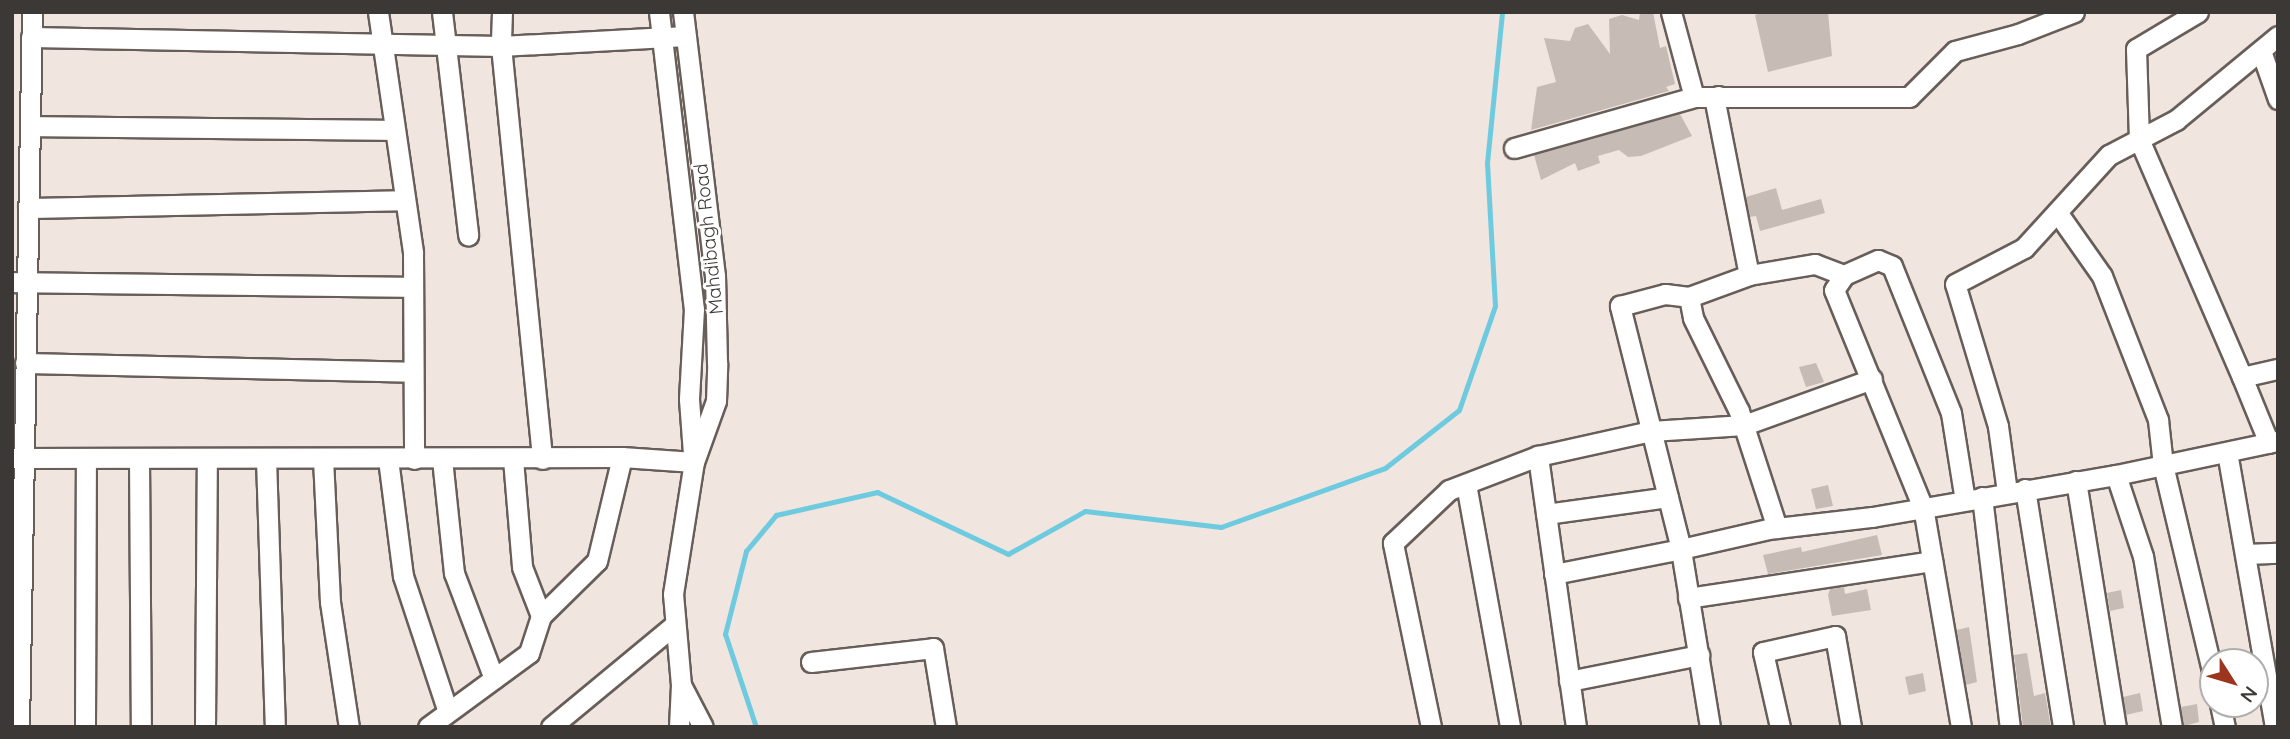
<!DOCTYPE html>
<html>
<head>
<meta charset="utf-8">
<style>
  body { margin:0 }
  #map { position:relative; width:2290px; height:739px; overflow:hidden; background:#f1e5df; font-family:Quicksand,sans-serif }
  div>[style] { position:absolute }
  .stream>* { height:5px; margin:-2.5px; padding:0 2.5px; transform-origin:2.5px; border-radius:2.5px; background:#6dcadf }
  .building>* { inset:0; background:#c7bbb5 }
  .roads { filter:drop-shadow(2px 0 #685e59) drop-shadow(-2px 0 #685e59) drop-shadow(0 2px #685e59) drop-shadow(0 -2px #685e59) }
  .minor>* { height:19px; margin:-9.5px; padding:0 9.5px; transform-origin:9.5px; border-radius:9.5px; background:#fff }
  span { translate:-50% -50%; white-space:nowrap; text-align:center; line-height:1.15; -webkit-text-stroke:6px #fff; paint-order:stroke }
  .street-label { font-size:19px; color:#3c3835 }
  .frame { position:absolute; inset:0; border:14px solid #3c3835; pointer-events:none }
  .north { position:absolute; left:2199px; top:648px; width:70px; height:70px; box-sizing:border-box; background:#fff; border:2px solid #b1afae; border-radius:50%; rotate:127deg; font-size:19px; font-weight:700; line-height:28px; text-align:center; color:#3c3835 }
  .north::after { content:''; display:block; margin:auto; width:24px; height:32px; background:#9d341e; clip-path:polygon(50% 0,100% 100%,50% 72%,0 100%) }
</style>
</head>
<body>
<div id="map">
  <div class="stream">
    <i style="left:756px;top:727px;width:98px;rotate:-108.4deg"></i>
    <i style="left:725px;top:634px;width:86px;rotate:-75.8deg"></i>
    <i style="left:746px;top:551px;width:47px;rotate:-50.2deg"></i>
    <i style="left:776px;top:515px;width:104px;rotate:-12.8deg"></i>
    <i style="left:877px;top:492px;width:145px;rotate:25.3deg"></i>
    <i style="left:1008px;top:554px;width:88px;rotate:-29.2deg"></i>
    <i style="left:1085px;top:511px;width:137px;rotate:6.7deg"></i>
    <i style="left:1221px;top:527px;width:174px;rotate:-19.8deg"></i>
    <i style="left:1385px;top:468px;width:94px;rotate:-38.1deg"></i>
    <i style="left:1459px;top:410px;width:110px;rotate:-70.9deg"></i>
    <i style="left:1495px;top:306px;width:143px;rotate:-93.2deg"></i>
    <i style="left:1487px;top:163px;width:152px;rotate:-84.3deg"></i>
  </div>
  <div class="building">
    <i style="clip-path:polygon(1640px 12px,1653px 12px,1660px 48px,1666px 46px,1675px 84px,1666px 87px,1669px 91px,1531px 130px,1537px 87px,1556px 82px,1544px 38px,1570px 41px,1575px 28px,1588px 24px,1610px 54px,1609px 19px,1622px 15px,1639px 20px)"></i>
    <i style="clip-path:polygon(1764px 12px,1828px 12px,1832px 56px,1768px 72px,1755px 15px)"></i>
    <i style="clip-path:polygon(1680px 114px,1692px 136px,1641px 156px,1628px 157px,1619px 150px,1598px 156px,1600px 163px,1578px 171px,1575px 163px,1541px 180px,1534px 155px)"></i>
    <i style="clip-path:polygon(1776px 188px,1782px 210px,1821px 199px,1825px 213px,1760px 231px,1756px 216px,1750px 217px,1746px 197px)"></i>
    <i style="clip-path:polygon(1816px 363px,1824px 382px,1806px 387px,1799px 367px)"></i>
    <i style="clip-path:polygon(1828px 485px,1833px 506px,1816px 509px,1811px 489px)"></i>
    <i style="clip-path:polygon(1877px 535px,1882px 555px,1768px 574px,1763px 555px,1801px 547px,1802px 552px)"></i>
    <i style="clip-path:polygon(1844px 587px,1845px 594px,1867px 589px,1871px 610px,1832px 616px,1828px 595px,1830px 589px)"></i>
    <i style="clip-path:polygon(2121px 590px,2124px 608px,2110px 611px,2107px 593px)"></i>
    <i style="clip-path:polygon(1969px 627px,1977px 682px,1966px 685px,1957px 630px)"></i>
    <i style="clip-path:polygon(2027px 653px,2034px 696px,2045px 693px,2051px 727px,2023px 727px,2014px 655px)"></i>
    <i style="clip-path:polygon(1923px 673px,1926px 691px,1909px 695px,1905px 677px)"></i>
    <i style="clip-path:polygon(2140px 693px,2143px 711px,2126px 715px,2123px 697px)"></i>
    <i style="clip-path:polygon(2197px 704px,2199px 722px,2184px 726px,2181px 707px)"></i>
  </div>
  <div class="roads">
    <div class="minor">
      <i style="left:378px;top:12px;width:244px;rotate:81.7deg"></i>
      <i style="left:413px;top:253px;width:206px;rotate:89.7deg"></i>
      <i style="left:442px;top:12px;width:225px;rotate:83.3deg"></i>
      <i style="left:502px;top:12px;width:34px;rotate:92deg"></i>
      <i style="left:501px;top:46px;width:415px;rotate:84.3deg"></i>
      <i style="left:659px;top:12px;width:299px;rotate:83.3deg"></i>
      <i style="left:694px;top:309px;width:90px;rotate:93.2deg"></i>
      <i style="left:689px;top:399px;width:55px;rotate:85.8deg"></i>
      <i style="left:1671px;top:12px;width:88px;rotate:74.9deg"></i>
      <i style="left:2198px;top:12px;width:72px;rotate:149.2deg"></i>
      <i style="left:2136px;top:49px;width:90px;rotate:88.1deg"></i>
      <i style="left:2139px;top:139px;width:259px;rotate:66.6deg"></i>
      <i style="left:2242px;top:377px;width:37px;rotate:-13deg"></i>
      <i style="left:31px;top:37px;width:470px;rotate:1.1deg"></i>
      <i style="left:501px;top:46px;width:185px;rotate:-3.1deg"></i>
      <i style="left:2261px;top:51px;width:51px;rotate:70.5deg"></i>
      <i style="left:1718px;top:96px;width:7px;rotate:117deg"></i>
      <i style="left:1715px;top:102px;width:176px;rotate:78.9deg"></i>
      <i style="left:30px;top:126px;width:363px;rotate:0.6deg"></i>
      <i style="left:1514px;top:148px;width:187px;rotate:-15.8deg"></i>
      <i style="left:1694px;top:97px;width:215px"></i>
      <i style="left:1909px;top:97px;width:65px;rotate:-45deg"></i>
      <i style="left:1955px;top:51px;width:65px;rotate:-15.1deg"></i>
      <i style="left:2018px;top:34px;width:60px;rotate:-21.4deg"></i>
      <i style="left:28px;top:208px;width:376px;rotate:-1.2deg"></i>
      <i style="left:2057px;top:212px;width:78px;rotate:54.9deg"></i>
      <i style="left:2102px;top:276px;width:155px;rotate:68.7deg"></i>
      <i style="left:2158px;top:420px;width:45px;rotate:83.7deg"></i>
      <i style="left:2163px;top:465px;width:216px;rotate:76.6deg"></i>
      <i style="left:12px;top:282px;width:401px;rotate:0.7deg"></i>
      <i style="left:1689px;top:297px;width:21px;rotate:79deg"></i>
      <i style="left:1693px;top:318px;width:104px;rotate:63.7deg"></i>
      <i style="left:1739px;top:411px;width:123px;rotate:72deg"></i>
      <i style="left:25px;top:363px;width:388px;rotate:1.3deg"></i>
      <i style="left:2242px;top:377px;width:71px;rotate:67.8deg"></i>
      <i style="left:2227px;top:452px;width:279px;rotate:80.1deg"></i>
      <i style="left:12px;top:458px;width:610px;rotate:-0.09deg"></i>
      <i style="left:622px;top:457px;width:72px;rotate:4deg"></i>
      <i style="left:139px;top:458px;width:269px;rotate:89.6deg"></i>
      <i style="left:266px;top:459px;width:268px;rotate:88.1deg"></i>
      <i style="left:323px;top:459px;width:143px;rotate:87.2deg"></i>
      <i style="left:330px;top:602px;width:126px;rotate:81.4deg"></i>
      <i style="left:388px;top:459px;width:118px;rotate:82.7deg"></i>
      <i style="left:403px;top:576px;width:143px;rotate:71.7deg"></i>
      <i style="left:442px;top:459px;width:115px;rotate:84deg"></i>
      <i style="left:454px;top:573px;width:113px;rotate:69.3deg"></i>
      <i style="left:513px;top:459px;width:108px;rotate:85.2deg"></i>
      <i style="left:522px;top:567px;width:53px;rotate:68.8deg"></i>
      <i style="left:2116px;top:475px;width:85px;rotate:71.6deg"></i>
      <i style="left:2143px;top:556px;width:173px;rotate:80.4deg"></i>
      <i style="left:2076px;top:481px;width:249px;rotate:80.8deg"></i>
      <i style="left:1466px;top:484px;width:247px;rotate:79.7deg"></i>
      <i style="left:2025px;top:489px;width:241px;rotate:80.9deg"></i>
      <i style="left:2007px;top:492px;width:67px;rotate:-97.8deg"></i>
      <i style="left:1998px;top:426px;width:148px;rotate:-106.8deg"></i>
      <i style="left:1955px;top:284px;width:78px;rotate:-27.6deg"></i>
      <i style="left:2024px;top:248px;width:126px;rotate:-47.6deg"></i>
      <i style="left:2109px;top:155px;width:76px;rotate:-27.6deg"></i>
      <i style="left:2176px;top:120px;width:132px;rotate:-39.5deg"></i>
      <i style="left:1982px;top:497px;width:232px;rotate:83.1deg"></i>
      <i style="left:1546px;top:514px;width:123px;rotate:-7.9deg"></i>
      <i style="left:2245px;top:554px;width:33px;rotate:-2deg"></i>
      <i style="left:1554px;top:574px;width:129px;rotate:-11.1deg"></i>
      <i style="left:1681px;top:549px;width:251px;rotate:-104.1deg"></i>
      <i style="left:1620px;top:306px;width:47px;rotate:-14.9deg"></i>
      <i style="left:1665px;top:294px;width:24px;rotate:7deg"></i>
      <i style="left:1689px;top:297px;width:64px;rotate:-20.1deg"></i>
      <i style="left:1749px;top:275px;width:67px;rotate:-9.5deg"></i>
      <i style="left:1815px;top:264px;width:31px;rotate:21deg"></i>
      <i style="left:1688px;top:598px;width:247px;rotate:-8.6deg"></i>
      <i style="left:811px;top:662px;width:123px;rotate:-6.5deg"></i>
      <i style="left:933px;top:648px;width:80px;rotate:80.7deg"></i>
      <i style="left:1569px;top:681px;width:133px;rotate:-11.3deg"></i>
      <i style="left:681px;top:685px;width:47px;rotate:62.4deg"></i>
      <i style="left:2220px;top:704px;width:24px;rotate:78deg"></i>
      <i style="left:19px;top:727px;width:715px;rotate:-88.96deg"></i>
      <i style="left:85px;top:727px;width:269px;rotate:-89.8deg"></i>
      <i style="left:205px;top:727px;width:268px;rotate:-89.6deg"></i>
      <i style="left:428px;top:727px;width:125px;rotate:-36.2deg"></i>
      <i style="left:529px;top:653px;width:39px;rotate:-72deg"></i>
      <i style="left:541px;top:616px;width:78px;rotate:-44.5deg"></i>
      <i style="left:597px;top:561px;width:107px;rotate:-76.5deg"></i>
      <i style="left:551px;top:727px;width:158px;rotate:-39.6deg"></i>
      <i style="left:679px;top:727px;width:42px;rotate:-87.3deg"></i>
      <i style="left:681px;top:685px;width:91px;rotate:-95deg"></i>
      <i style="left:673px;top:594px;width:134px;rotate:-81deg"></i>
      <i style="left:694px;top:462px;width:65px;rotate:-70.2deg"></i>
      <i style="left:716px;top:401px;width:38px;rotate:-88deg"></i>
      <i style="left:717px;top:363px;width:87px;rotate:-91.3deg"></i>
      <i style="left:715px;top:276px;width:266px;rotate:-96.9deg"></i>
      <i style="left:1431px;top:727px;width:188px;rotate:-101.7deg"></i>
      <i style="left:1393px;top:543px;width:77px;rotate:-43.4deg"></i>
      <i style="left:1449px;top:490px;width:95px;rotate:-20.9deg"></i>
      <i style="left:1576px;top:727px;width:274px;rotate:-98deg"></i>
      <i style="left:1538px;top:456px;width:116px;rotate:-12.5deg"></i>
      <i style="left:1651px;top:431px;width:93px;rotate:-3.7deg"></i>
      <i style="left:1744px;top:425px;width:136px;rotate:-19.8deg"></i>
      <i style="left:1710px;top:727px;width:180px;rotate:-99.3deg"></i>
      <i style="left:1681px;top:549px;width:89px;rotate:-12.9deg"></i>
      <i style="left:1768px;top:529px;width:105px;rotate:-6.6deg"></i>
      <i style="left:1872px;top:517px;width:248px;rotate:-9.8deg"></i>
      <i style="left:2116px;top:475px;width:166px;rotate:-11.9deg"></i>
      <i style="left:1780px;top:727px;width:77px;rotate:-102.8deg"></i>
      <i style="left:1763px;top:652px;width:74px;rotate:-12.5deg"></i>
      <i style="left:1835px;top:636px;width:92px;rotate:80deg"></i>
      <i style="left:1961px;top:727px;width:222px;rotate:-99.8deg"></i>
      <i style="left:1923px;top:508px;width:235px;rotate:-112.2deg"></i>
      <i style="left:1834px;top:290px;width:18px;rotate:-56deg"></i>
      <i style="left:1844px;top:275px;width:37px;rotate:-24deg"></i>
      <i style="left:1878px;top:260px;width:15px;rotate:23deg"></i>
      <i style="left:1892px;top:266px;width:158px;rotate:68.1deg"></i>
      <i style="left:1951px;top:413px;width:88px;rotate:80.9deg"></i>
    </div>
  </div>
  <div class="street-label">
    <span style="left:709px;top:239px;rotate:-96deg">Mahdibagh Road</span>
  </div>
  <div class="frame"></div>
  <div class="north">N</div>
</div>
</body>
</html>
